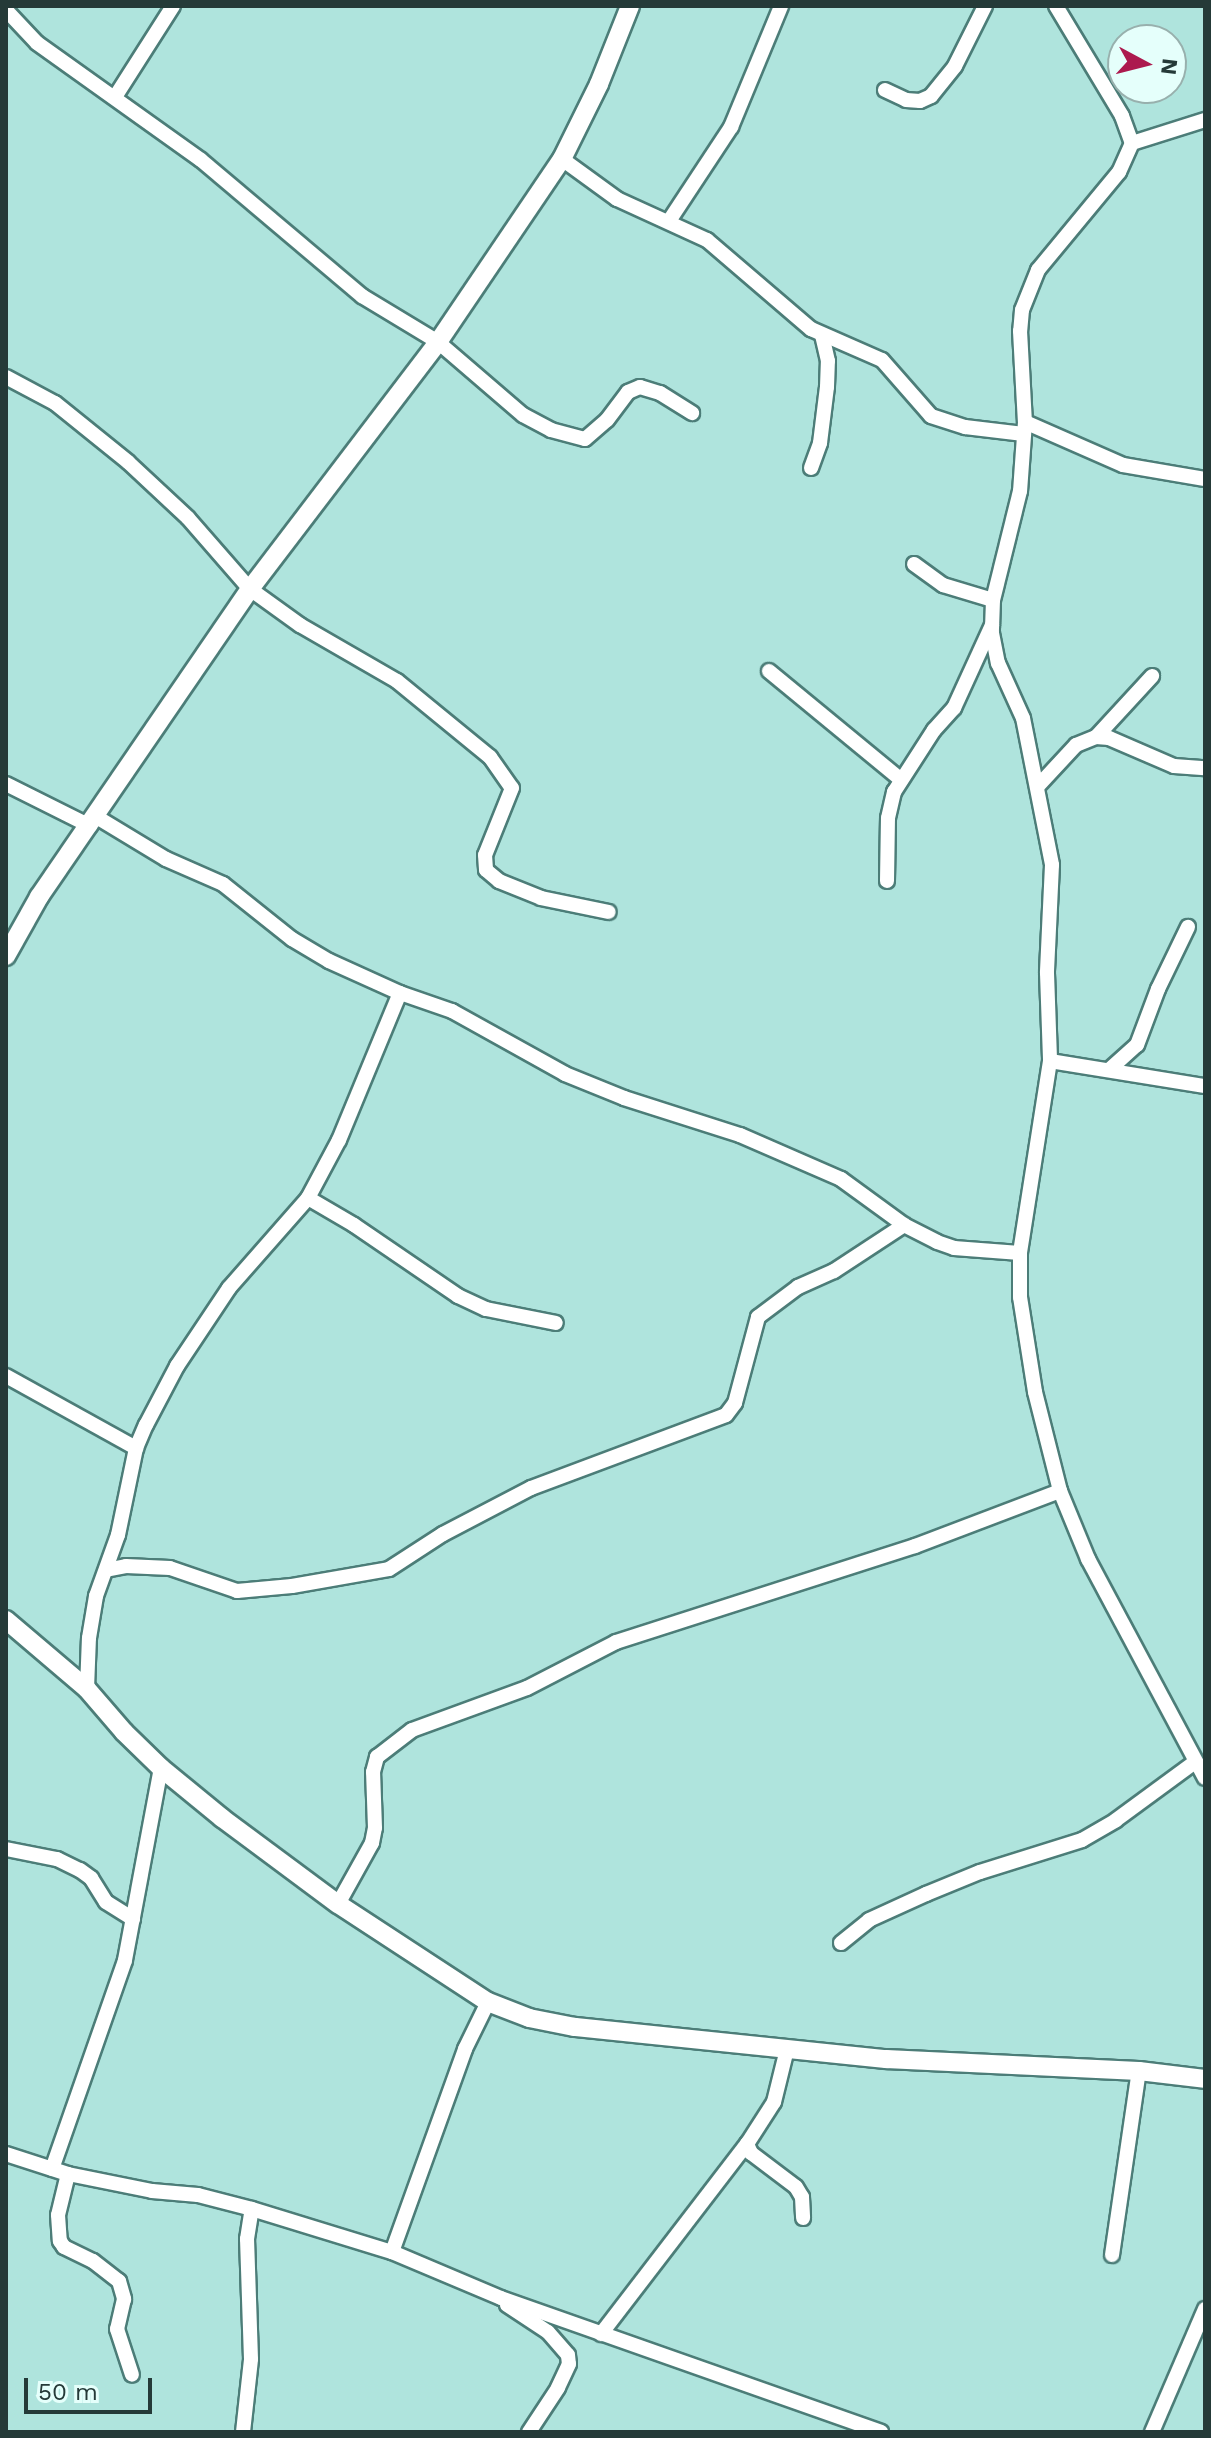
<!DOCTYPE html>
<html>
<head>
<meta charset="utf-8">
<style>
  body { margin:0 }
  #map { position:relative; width:1211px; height:2438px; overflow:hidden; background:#afe4dd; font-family:"Work Sans",sans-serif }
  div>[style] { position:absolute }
  .roads { filter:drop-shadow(2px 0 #4c7d78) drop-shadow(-2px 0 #4c7d78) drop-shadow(0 2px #4c7d78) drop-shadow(0 -2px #4c7d78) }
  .minor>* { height:14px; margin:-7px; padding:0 7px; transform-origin:7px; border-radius:7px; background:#fff }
  .tertiary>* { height:18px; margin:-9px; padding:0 9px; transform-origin:9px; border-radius:9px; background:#fff }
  span { translate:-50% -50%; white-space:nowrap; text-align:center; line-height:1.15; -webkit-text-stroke:6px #e5fffb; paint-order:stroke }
  .frame { position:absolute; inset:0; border:8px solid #253a38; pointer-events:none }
  .north { position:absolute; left:1107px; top:24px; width:80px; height:80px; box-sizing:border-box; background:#e5fffb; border:2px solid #98b0ad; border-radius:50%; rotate:97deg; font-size:22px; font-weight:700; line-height:32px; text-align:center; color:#253a38 }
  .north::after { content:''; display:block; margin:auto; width:28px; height:36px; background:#ac1a4e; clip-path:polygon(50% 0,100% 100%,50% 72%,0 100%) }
  .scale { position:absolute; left:24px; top:2378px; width:128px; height:36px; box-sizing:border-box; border:4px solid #253a38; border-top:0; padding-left:10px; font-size:24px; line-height:28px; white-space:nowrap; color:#253a38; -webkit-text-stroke:6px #e5fffb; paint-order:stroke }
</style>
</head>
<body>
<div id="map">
  <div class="roads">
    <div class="minor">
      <i style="left:1056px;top:6px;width:128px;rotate:59deg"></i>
      <i style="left:1122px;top:116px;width:29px;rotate:70deg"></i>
      <i style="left:1132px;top:143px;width:32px;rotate:114deg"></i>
      <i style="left:1119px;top:172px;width:127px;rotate:129.6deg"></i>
      <i style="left:1038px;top:270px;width:43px;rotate:111.8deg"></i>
      <i style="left:1022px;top:310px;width:21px;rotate:95deg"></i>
      <i style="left:1020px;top:331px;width:91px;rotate:86.9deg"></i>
      <i style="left:1025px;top:422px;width:69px;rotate:94.1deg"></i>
      <i style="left:1020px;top:491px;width:112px;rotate:103.9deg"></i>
      <i style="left:993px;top:600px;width:33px;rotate:92deg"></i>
      <i style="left:992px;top:633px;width:31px;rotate:79deg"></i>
      <i style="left:998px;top:663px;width:60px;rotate:65.6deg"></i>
      <i style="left:1023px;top:718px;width:150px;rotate:78.8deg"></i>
      <i style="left:1052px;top:865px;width:108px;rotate:92.7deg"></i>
      <i style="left:1047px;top:973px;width:88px;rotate:88deg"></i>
      <i style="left:1050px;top:1061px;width:194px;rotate:98.9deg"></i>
      <i style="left:1020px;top:1253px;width:44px;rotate:90deg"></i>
      <i style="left:1020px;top:1297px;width:96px;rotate:81deg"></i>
      <i style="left:1035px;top:1392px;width:102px;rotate:75.8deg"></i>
      <i style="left:1060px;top:1491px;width:74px;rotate:67.6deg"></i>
      <i style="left:1088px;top:1559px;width:248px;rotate:61.9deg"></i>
      <i style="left:6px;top:10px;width:45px;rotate:46.8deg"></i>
      <i style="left:37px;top:43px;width:201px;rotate:35.5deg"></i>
      <i style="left:201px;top:160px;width:211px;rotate:40.2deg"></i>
      <i style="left:362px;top:296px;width:89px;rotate:31.2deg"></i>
      <i style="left:438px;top:342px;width:112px;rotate:40.7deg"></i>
      <i style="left:523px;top:415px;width:32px;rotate:28deg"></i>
      <i style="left:551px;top:430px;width:35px;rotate:15deg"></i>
      <i style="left:585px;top:439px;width:29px;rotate:-41deg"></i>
      <i style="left:607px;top:420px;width:35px;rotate:-53deg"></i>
      <i style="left:628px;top:392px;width:13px;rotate:-23deg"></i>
      <i style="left:640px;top:387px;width:21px;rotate:17deg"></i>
      <i style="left:660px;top:393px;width:38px;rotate:32deg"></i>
      <i style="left:885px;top:90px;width:23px;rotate:25deg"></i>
      <i style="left:906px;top:100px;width:14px;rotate:4deg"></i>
      <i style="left:920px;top:101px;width:12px;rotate:-24deg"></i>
      <i style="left:931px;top:96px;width:38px;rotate:-51deg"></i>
      <i style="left:955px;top:66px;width:67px;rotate:-63.4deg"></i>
      <i style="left:115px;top:97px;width:108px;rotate:-57.5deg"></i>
      <i style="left:1132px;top:143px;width:77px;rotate:-17.5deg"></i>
      <i style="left:562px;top:159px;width:68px;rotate:36deg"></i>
      <i style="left:617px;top:199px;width:99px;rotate:24.5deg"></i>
      <i style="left:707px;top:240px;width:137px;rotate:40.6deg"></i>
      <i style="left:811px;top:329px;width:77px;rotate:23.6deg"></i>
      <i style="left:882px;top:360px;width:74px;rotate:48.8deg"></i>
      <i style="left:931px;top:416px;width:36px;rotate:18deg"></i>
      <i style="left:965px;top:427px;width:59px;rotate:6.8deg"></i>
      <i style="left:669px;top:221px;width:113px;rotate:-56.6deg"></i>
      <i style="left:731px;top:127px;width:131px;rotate:-67.5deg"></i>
      <i style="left:6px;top:377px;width:55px;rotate:28deg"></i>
      <i style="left:55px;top:403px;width:94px;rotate:38.9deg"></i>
      <i style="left:128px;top:462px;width:82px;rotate:43deg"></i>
      <i style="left:188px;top:518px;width:94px;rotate:48.9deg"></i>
      <i style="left:250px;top:589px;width:62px;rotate:35.8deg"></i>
      <i style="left:300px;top:625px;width:112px;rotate:30deg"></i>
      <i style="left:397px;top:681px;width:120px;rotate:39.3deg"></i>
      <i style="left:490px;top:757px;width:38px;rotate:55deg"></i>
      <i style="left:512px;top:788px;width:72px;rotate:111.9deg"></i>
      <i style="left:485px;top:855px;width:15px;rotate:86deg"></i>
      <i style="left:486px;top:870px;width:17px;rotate:40deg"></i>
      <i style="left:499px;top:881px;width:45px;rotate:22deg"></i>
      <i style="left:541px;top:898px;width:69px;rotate:11.6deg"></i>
      <i style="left:1025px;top:422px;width:107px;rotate:23.7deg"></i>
      <i style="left:1123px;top:465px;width:83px;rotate:9.7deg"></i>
      <i style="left:811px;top:468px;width:27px;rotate:-70deg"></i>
      <i style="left:820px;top:443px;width:56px;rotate:-82.9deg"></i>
      <i style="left:827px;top:387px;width:26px;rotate:-88deg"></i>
      <i style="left:828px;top:361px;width:26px;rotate:-103deg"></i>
      <i style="left:914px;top:564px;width:36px;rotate:36deg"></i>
      <i style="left:943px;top:585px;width:52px;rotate:16.7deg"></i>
      <i style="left:769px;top:671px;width:171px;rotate:39.5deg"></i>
      <i style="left:1096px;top:737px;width:83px;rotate:-47.4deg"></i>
      <i style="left:6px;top:784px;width:94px;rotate:26.6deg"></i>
      <i style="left:1038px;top:786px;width:56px;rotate:-47.2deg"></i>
      <i style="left:1076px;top:745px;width:22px;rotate:-22deg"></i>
      <i style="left:1096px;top:737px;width:13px;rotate:4deg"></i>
      <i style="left:1109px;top:738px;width:71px;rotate:23.3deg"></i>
      <i style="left:1174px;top:766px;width:31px;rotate:4deg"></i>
      <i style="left:95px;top:816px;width:83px;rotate:31.2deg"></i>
      <i style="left:166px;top:859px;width:62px;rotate:23.7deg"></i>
      <i style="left:223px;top:884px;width:88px;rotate:38.6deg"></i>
      <i style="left:292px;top:939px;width:43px;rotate:30.7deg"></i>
      <i style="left:329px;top:961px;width:78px;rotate:24.3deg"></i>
      <i style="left:400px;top:993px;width:55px;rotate:19.1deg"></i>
      <i style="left:452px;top:1011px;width:129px;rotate:29.1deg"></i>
      <i style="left:565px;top:1074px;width:64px;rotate:22.1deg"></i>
      <i style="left:624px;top:1098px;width:122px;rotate:17.7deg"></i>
      <i style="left:740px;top:1135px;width:110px;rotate:23.5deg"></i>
      <i style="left:841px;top:1179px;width:78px;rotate:36.1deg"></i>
      <i style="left:904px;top:1225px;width:37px;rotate:27deg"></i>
      <i style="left:937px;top:1242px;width:18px;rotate:19deg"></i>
      <i style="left:954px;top:1248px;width:66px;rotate:4.3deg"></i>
      <i style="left:887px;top:881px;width:63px;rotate:-89.1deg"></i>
      <i style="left:888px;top:818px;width:27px;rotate:-77deg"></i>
      <i style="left:894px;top:792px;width:74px;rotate:-57.2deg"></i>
      <i style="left:934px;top:730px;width:30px;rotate:-48deg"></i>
      <i style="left:954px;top:708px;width:91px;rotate:-65.4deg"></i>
      <i style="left:1050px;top:1061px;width:157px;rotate:9.2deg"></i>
      <i style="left:1110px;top:1069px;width:36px;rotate:-42deg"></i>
      <i style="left:1137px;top:1045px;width:60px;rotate:-69.4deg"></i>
      <i style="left:1158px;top:989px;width:69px;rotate:-64.2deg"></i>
      <i style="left:308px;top:1198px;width:53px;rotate:30.4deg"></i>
      <i style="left:354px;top:1225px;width:126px;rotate:34.3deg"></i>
      <i style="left:458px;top:1296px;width:31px;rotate:25deg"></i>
      <i style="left:486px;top:1309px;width:71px;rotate:11.3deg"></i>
      <i style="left:6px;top:1376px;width:149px;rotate:29deg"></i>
      <i style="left:106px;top:1570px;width:20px;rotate:-11deg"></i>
      <i style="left:126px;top:1566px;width:44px;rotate:2.6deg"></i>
      <i style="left:170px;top:1568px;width:71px;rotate:18.9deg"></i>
      <i style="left:237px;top:1591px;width:55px;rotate:-5.2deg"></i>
      <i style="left:292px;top:1586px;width:98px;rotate:-9.9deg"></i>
      <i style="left:389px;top:1569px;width:64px;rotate:-32.9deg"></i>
      <i style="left:443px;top:1534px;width:99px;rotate:-27.6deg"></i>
      <i style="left:531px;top:1488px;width:208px;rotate:-20.5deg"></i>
      <i style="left:726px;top:1415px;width:15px;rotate:-53deg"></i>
      <i style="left:735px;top:1403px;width:89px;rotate:-75deg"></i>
      <i style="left:758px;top:1317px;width:50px;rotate:-36.9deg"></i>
      <i style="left:798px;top:1287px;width:39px;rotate:-24deg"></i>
      <i style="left:834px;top:1271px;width:84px;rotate:-33.3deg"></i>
      <i style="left:87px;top:1689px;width:51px;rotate:-87.8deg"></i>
      <i style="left:89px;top:1638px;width:43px;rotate:-80.5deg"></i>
      <i style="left:96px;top:1596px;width:65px;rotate:-70.2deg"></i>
      <i style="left:118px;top:1535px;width:89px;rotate:-78.3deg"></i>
      <i style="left:136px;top:1448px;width:25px;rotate:-67deg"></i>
      <i style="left:146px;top:1425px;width:67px;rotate:-62.3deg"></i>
      <i style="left:177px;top:1366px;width:94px;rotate:-56.3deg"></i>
      <i style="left:229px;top:1288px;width:120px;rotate:-48.7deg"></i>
      <i style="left:308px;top:1198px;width:66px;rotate:-61.9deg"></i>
      <i style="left:339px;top:1140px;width:159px;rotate:-67.5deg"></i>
      <i style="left:6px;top:1849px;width:52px;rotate:11.1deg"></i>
      <i style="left:57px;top:1859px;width:25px;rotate:26deg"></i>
      <i style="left:80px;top:1870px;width:14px;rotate:36deg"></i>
      <i style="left:91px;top:1878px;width:28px;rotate:58deg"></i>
      <i style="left:106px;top:1902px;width:32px;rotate:32deg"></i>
      <i style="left:338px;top:1904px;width:70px;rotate:-60.9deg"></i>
      <i style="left:372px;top:1843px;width:15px;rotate:-79deg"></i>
      <i style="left:375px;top:1828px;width:56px;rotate:-92deg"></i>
      <i style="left:373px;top:1772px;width:16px;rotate:-75deg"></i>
      <i style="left:377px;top:1757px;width:44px;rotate:-37.6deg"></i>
      <i style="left:412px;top:1730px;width:122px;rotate:-20.1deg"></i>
      <i style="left:527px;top:1688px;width:100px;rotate:-27.3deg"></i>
      <i style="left:616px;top:1642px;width:314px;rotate:-17.8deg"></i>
      <i style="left:915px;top:1546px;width:155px;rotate:-20.8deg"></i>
      <i style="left:841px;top:1943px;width:36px;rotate:-39deg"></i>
      <i style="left:869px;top:1920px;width:63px;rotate:-24.5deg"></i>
      <i style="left:926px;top:1894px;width:58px;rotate:-22.2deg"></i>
      <i style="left:980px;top:1872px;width:107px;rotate:-17.4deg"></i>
      <i style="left:1082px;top:1840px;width:39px;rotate:-30deg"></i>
      <i style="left:1116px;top:1820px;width:98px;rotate:-36.3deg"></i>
      <i style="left:747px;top:2144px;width:10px;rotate:66deg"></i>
      <i style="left:751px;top:2153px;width:56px;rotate:37.1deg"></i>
      <i style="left:796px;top:2187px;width:12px;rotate:59deg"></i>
      <i style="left:802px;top:2197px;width:21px;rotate:87deg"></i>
      <i style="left:6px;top:2154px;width:65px;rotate:17.9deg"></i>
      <i style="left:68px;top:2174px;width:86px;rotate:11.4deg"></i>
      <i style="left:152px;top:2191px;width:46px;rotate:5deg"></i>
      <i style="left:198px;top:2195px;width:56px;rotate:14.5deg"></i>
      <i style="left:252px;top:2209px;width:146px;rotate:17.1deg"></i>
      <i style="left:392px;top:2252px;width:118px;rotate:22.9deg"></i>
      <i style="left:501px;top:2298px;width:403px;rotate:19.4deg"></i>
      <i style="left:52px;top:2169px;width:221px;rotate:-70.7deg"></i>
      <i style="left:125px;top:1960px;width:195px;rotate:-79.4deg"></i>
      <i style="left:68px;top:2174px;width:42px;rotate:103.7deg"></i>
      <i style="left:58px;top:2215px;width:26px;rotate:86deg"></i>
      <i style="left:60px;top:2241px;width:7px;rotate:56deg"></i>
      <i style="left:64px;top:2247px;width:32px;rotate:26deg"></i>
      <i style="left:93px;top:2261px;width:33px;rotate:38deg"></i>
      <i style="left:119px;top:2281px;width:19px;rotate:74deg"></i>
      <i style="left:124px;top:2299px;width:31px;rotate:103deg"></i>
      <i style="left:117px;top:2329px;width:48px;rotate:71.9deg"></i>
      <i style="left:392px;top:2252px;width:216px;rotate:-70.2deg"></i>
      <i style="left:465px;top:2049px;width:52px;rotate:-63.9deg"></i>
      <i style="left:1112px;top:2255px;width:186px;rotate:-81.7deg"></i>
      <i style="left:507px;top:2305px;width:49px;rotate:33.4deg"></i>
      <i style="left:548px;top:2332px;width:30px;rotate:49deg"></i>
      <i style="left:568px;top:2355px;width:9px;rotate:84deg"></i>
      <i style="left:569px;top:2364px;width:26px;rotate:115deg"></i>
      <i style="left:558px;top:2388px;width:53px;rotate:123.4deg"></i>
      <i style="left:601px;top:2334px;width:240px;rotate:-52.5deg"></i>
      <i style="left:747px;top:2144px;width:50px;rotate:-57.3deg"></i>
      <i style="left:774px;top:2102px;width:55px;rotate:-76.2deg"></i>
      <i style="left:243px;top:2432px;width:73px;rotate:-83.7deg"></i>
      <i style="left:251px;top:2359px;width:120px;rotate:-91.9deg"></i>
      <i style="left:247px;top:2239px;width:30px;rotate:-81deg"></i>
      <i style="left:1152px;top:2432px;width:134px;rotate:-66.7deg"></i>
    </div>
    <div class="tertiary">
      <i style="left:6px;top:956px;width:68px;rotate:-60.8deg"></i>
      <i style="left:39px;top:897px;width:373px;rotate:-55.6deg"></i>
      <i style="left:250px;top:589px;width:310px;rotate:-52.7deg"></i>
      <i style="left:438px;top:342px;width:221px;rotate:-55.9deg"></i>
      <i style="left:562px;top:159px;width:84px;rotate:-63.7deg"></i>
      <i style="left:599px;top:84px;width:84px;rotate:-68.3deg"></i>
      <i style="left:6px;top:1620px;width:106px;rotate:40.4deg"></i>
      <i style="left:87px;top:1689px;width:57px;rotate:49.3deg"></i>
      <i style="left:124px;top:1732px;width:52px;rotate:44.2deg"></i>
      <i style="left:161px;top:1768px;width:79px;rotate:39.3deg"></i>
      <i style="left:222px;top:1818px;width:144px;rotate:36.6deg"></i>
      <i style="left:338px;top:1904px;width:179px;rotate:33.2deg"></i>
      <i style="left:488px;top:2002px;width:44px;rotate:21.3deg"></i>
      <i style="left:529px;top:2018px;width:47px;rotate:11.1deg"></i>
      <i style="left:575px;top:2027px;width:313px;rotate:5.9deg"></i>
      <i style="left:886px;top:2059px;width:253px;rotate:2.7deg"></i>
      <i style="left:1139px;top:2071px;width:66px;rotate:6.9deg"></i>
    </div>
  </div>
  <div class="frame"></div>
  <div class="north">N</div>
  <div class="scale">50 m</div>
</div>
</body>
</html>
